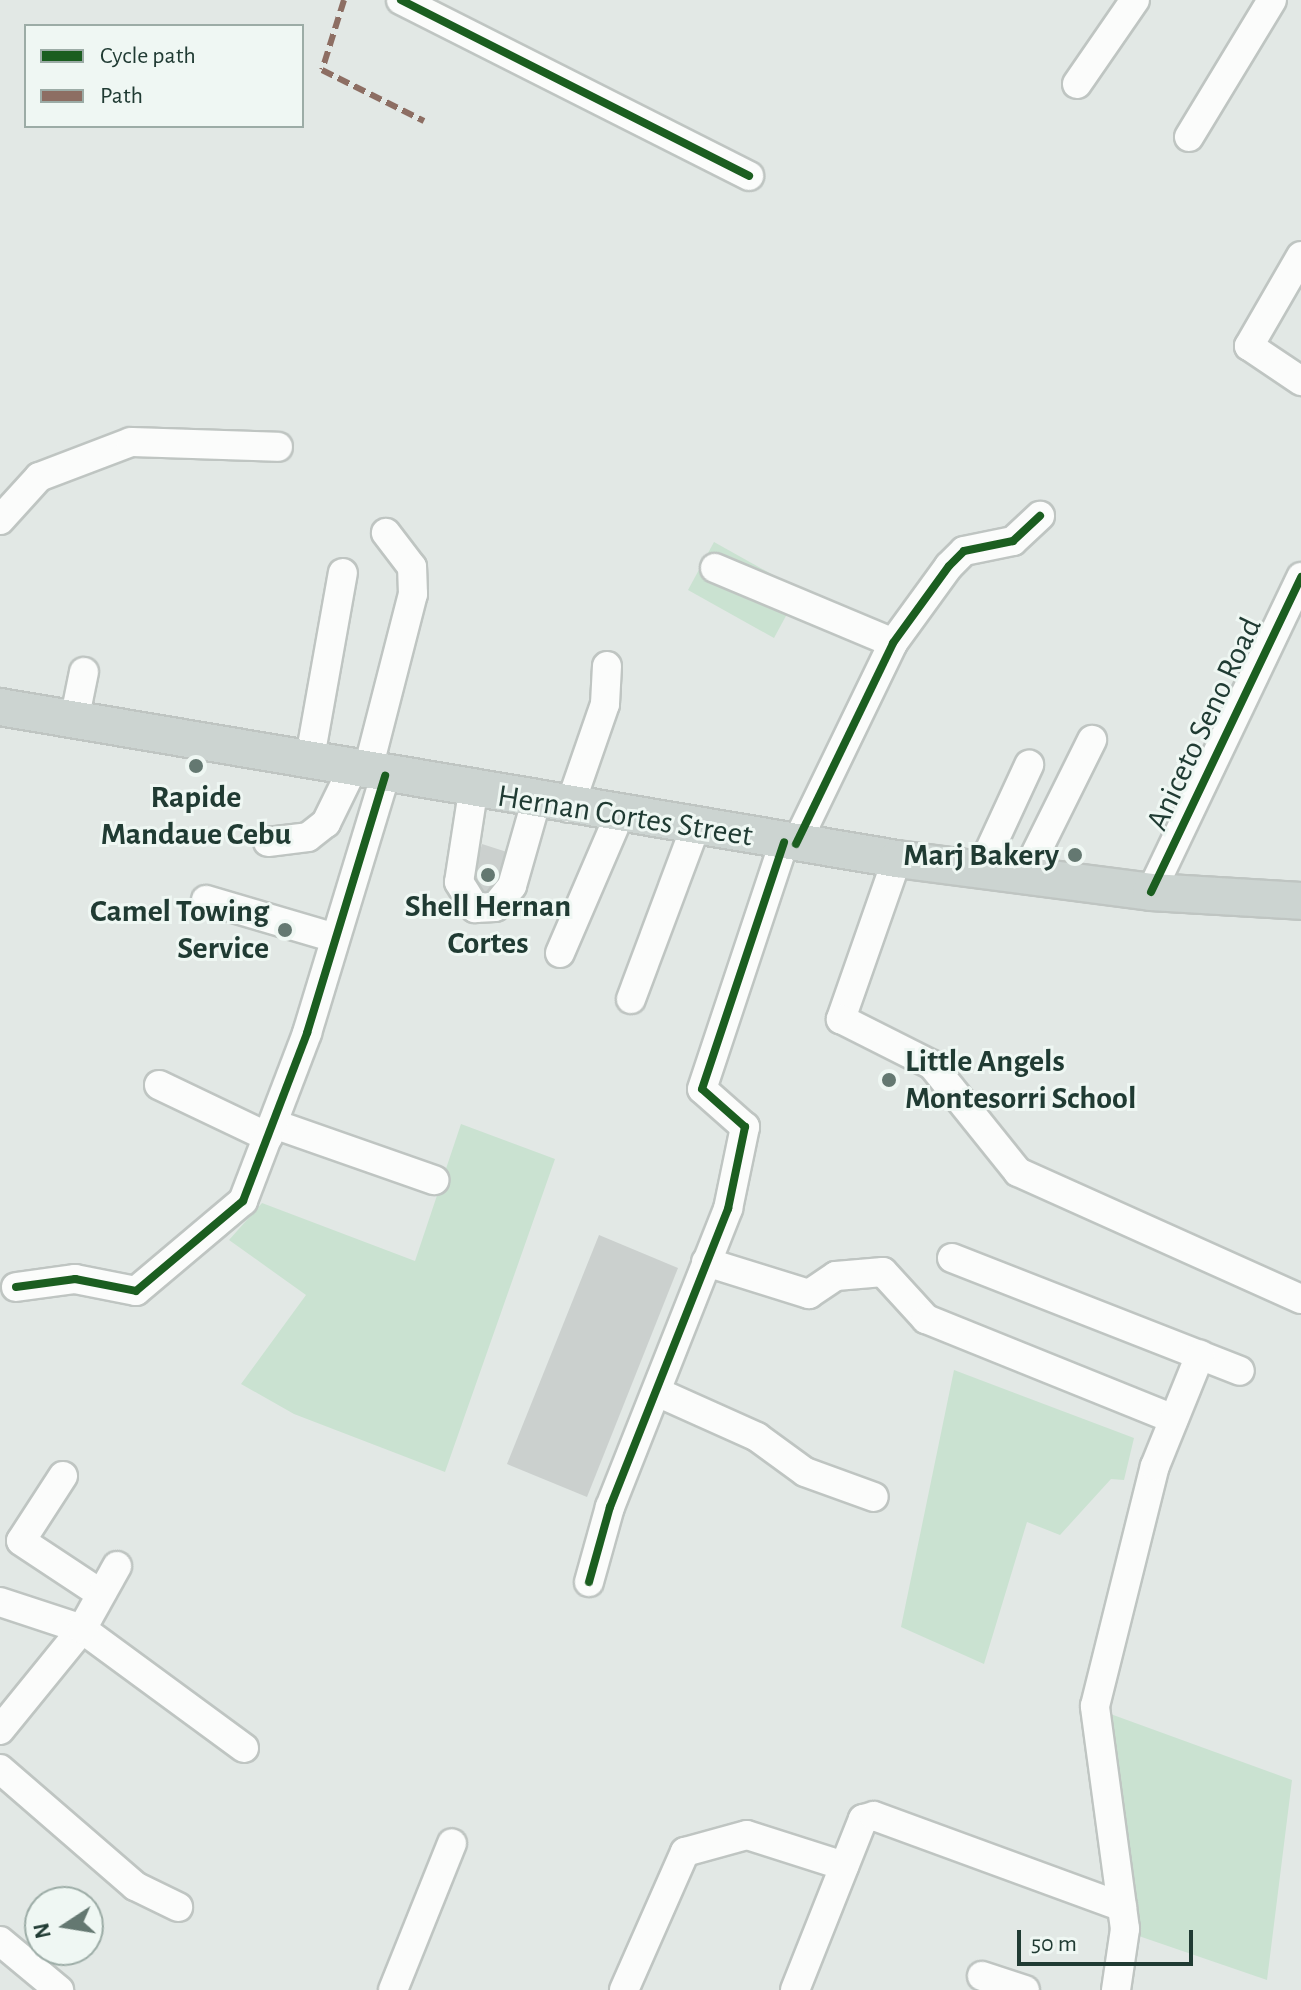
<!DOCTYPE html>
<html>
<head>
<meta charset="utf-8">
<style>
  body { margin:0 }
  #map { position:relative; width:1301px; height:1990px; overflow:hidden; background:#e2e8e5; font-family:"Alegreya Sans",sans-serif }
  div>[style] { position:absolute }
  .green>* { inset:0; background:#cae2d1 }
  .building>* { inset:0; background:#cbd0ce }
  .roads { filter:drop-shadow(2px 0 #bfc5c2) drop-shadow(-2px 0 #bfc5c2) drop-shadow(0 2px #bfc5c2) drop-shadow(0 -2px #bfc5c2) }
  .minor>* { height:28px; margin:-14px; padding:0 14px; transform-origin:14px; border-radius:14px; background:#fbfcfb }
  .major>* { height:36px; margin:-18px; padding:0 18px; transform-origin:18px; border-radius:18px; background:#ccd4d1 }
  .quiet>* { height:6px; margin-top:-3px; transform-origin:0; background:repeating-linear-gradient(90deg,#8d6e63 0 12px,transparent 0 18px) }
  .cycleway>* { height:8px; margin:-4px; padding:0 4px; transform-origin:4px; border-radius:4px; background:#1b5e20 }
  .dots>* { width:22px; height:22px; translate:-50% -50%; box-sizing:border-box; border:4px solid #eff7f3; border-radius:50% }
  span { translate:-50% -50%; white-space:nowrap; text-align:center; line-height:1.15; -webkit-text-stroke:6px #eff7f3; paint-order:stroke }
  .street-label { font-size:32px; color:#203b33 }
  .poi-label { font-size:32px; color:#203b33; font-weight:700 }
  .right { translate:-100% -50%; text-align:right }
  .left { translate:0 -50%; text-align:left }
  .legend { position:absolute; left:24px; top:24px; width:280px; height:104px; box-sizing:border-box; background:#eff7f3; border:2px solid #9caca6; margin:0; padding:10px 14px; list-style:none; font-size:24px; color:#203b33 }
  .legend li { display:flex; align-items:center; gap:16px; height:40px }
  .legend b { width:40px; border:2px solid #9caca6 }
  .north { position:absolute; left:24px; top:1886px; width:80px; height:80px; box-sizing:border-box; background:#eff7f3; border:2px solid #9caca6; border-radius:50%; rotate:258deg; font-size:22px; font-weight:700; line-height:32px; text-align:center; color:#203b33 }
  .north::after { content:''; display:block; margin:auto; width:28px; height:36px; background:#647871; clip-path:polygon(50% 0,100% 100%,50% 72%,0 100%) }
  .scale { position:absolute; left:1017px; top:1930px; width:176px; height:36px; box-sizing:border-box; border:4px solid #203b33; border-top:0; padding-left:10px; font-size:24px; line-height:28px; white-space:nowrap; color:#203b33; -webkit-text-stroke:6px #eff7f3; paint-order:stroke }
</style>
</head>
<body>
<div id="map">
  <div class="green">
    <i style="clip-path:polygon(714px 542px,800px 590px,774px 638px,688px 590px)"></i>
    <i style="clip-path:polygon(461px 1124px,555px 1159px,445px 1472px,294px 1414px,241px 1384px,306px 1295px,229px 1240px,262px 1203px,415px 1261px)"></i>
    <i style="clip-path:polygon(954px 1370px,1134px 1438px,1124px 1480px,1111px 1479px,1060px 1535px,1027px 1522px,984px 1664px,901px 1627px)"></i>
    <i style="clip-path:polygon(1105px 1712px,1292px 1780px,1267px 1980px,1130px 1933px)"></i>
  </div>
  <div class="building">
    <i style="clip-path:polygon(482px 844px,510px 853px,495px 905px,467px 897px)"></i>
    <i style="clip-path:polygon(599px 1235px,678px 1268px,587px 1497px,507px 1464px)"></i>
  </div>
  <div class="roads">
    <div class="minor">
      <i style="left:401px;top:0;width:390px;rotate:26.8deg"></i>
      <i style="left:1077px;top:84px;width:102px;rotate:-55.4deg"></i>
      <i style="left:1189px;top:137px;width:160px;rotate:-58.8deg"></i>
      <i style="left:1301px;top:256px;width:104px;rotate:120deg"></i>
      <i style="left:1249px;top:346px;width:63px;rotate:33.9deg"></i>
      <i style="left:0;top:520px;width:58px;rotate:-47.8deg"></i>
      <i style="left:39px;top:477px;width:98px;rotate:-20.8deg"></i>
      <i style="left:131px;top:442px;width:147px;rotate:1.9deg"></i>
      <i style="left:715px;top:568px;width:193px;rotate:22.8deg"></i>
      <i style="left:74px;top:721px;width:50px;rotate:-78.5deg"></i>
      <i style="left:309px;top:763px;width:193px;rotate:-79.9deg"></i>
      <i style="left:367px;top:773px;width:185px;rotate:-75.6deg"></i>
      <i style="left:413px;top:594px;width:27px;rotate:-92deg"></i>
      <i style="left:412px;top:567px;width:43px;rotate:-127.4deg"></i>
      <i style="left:473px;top:792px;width:91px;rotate:98.8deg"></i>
      <i style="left:459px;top:882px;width:31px;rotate:58deg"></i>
      <i style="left:475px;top:908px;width:20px;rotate:-3deg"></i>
      <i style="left:495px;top:907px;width:27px;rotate:-51deg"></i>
      <i style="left:512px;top:886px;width:87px;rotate:-74.1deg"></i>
      <i style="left:569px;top:808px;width:110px;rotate:-70.9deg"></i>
      <i style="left:605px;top:704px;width:38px;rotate:-87deg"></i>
      <i style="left:268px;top:842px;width:40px;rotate:-7.1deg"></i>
      <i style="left:308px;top:837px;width:23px;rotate:-38deg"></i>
      <i style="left:326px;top:823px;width:59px;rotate:-63.9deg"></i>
      <i style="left:796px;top:844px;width:223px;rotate:-64.2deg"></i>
      <i style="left:893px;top:643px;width:95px;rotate:-54deg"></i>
      <i style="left:949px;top:566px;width:21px;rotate:-45deg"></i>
      <i style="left:964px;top:551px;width:50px;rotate:-11.5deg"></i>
      <i style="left:1013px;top:541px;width:37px;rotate:-43deg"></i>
      <i style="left:897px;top:859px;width:170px;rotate:109.3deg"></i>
      <i style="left:841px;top:1019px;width:102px;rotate:26.8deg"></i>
      <i style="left:932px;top:1065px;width:137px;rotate:51.2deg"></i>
      <i style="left:1018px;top:1172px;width:310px;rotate:24.2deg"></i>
      <i style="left:981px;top:869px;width:115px;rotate:-65.2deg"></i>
      <i style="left:1025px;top:875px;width:151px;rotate:-63.6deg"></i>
      <i style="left:1151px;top:892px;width:349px;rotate:-64.5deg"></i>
      <i style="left:206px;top:900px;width:134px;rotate:16.4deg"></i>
      <i style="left:560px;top:953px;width:149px;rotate:-66.7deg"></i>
      <i style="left:631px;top:999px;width:183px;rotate:-69.5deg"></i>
      <i style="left:159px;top:1085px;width:121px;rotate:25.5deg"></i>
      <i style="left:274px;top:1124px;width:170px;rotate:19.3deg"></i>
      <i style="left:952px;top:1258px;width:309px;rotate:21.4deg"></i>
      <i style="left:706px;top:1262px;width:108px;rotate:17.3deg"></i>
      <i style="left:809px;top:1294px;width:32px;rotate:-34deg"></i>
      <i style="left:836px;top:1276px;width:47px;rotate:-4.9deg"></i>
      <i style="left:883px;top:1272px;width:64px;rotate:47.5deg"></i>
      <i style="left:926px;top:1319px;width:267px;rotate:22deg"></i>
      <i style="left:16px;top:1287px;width:60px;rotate:-7.7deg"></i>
      <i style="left:75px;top:1279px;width:62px;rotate:11.1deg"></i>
      <i style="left:136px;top:1291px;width:140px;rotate:-40.1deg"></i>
      <i style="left:243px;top:1201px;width:180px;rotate:-69.1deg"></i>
      <i style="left:307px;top:1033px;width:269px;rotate:-73.1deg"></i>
      <i style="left:657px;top:1392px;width:110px;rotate:24.2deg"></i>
      <i style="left:757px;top:1437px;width:59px;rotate:36.1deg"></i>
      <i style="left:805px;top:1472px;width:73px;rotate:19.9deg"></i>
      <i style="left:63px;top:1476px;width:77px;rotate:122.9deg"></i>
      <i style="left:21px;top:1541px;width:92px;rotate:33.5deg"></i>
      <i style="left:589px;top:1582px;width:78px;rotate:-74.4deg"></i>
      <i style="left:610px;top:1507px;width:321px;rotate:-68.4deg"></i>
      <i style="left:728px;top:1209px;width:84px;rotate:-78.3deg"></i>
      <i style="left:745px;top:1127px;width:57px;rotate:-138.5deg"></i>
      <i style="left:702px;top:1089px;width:260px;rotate:-71.6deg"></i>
      <i style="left:0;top:1602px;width:86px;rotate:18.2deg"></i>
      <i style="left:82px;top:1629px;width:201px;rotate:36.3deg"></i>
      <i style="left:0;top:1730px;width:130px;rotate:-50.9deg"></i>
      <i style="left:82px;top:1629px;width:72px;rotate:-60.9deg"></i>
      <i style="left:0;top:1769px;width:179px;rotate:40.9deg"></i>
      <i style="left:135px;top:1886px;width:48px;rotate:26deg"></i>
      <i style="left:0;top:1941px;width:77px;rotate:39.7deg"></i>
      <i style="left:982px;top:1976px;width:45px;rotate:18deg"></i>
      <i style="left:393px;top:1990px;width:158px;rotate:-68.1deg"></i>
      <i style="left:624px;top:1990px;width:151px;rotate:-66.2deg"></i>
      <i style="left:685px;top:1852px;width:64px;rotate:-15.3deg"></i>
      <i style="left:747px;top:1835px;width:102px;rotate:17.7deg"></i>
      <i style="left:795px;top:1990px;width:184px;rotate:-68.3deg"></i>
      <i style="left:863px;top:1819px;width:11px;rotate:-15deg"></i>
      <i style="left:874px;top:1816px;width:264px;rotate:20.1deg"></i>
      <i style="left:1116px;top:1990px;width:62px;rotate:-81.6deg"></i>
      <i style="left:1125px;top:1929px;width:225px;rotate:-97.7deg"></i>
      <i style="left:1095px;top:1706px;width:247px;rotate:-76deg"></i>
      <i style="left:1155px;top:1466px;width:120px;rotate:-67.9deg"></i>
    </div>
    <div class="major">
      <i style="left:0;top:707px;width:910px;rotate:9.62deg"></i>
      <i style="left:897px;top:859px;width:256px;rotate:7.4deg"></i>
      <i style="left:1151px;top:892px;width:150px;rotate:3.4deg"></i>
    </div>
  </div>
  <div class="quiet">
    <i style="left:344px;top:0;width:73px;rotate:107.4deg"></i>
    <i style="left:322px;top:70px;width:114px;rotate:26.6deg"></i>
  </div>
  <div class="cycleway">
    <i style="left:401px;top:0;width:390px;rotate:26.8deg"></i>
    <i style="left:796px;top:844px;width:223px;rotate:-64.2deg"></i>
    <i style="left:893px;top:643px;width:95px;rotate:-54deg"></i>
    <i style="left:949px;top:566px;width:21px;rotate:-45deg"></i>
    <i style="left:964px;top:551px;width:50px;rotate:-11.5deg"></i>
    <i style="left:1013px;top:541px;width:37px;rotate:-43deg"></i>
    <i style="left:1151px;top:892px;width:349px;rotate:-64.5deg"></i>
    <i style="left:16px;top:1287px;width:60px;rotate:-7.7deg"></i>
    <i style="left:75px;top:1279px;width:62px;rotate:11.1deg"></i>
    <i style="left:136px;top:1291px;width:140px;rotate:-40.1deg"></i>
    <i style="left:243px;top:1201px;width:180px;rotate:-69.1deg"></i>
    <i style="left:307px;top:1033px;width:269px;rotate:-73.1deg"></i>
    <i style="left:589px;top:1582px;width:78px;rotate:-74.4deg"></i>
    <i style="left:610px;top:1507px;width:321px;rotate:-68.4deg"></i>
    <i style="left:728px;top:1209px;width:84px;rotate:-78.3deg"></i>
    <i style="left:745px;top:1127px;width:57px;rotate:-138.5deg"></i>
    <i style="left:702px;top:1089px;width:260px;rotate:-71.6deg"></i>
  </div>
  <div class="dots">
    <i style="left:196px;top:766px;background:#647871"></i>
    <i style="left:1075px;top:855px;background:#647871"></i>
    <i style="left:488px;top:875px;background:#647871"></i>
    <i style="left:285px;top:930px;background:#647871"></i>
    <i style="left:889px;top:1080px;background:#647871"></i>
  </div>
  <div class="street-label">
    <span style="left:1204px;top:724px;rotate:-65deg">Aniceto Seno Road</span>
    <span style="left:625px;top:816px;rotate:9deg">Hernan Cortes Street</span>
  </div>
  <div class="poi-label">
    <span style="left:196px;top:816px">Rapide<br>Mandaue Cebu</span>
    <span class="right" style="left:1059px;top:855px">Marj Bakery</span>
    <span style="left:488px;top:925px">Shell Hernan<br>Cortes</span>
    <span class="right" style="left:269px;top:930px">Camel Towing<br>Service</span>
    <span class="left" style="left:905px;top:1080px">Little Angels<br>Montesorri School</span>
  </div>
  <ul class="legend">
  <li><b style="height:10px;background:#1b5e20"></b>Cycle path</li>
  <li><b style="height:10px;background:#8d6e63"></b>Path</li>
  </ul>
  <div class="north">N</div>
  <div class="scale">50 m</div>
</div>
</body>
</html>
